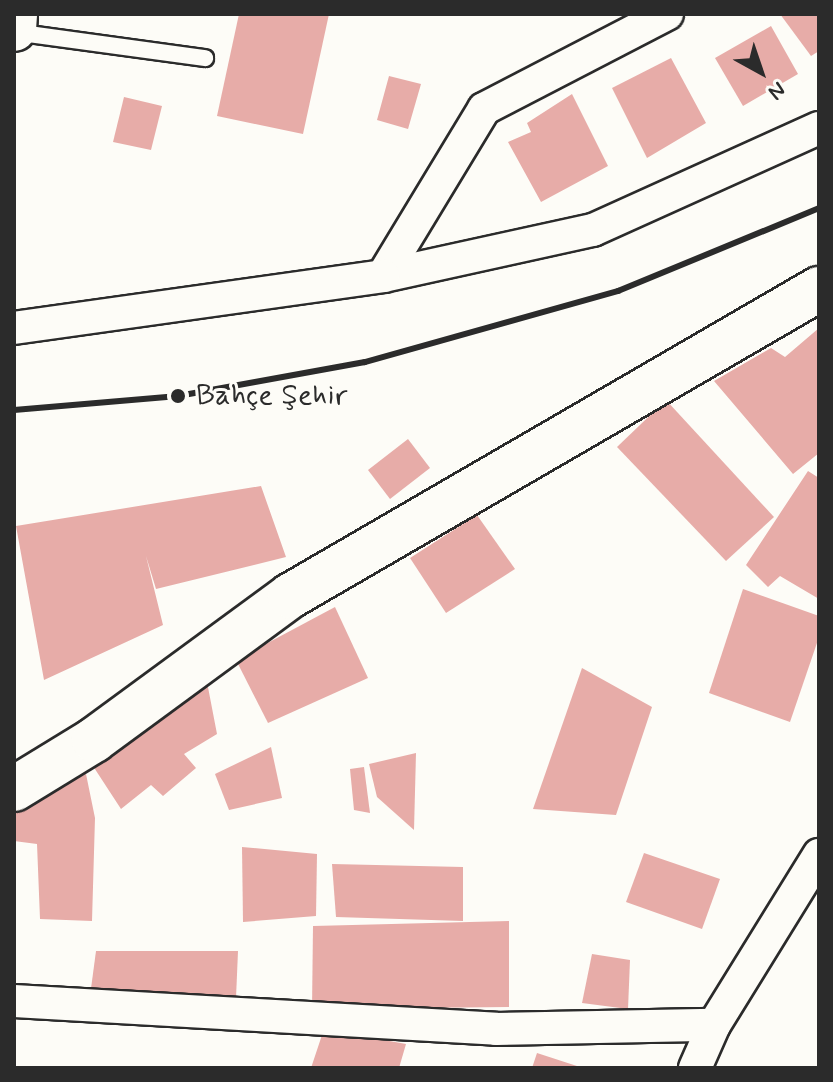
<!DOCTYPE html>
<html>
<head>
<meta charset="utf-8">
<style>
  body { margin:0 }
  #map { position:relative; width:833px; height:1082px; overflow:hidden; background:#fdfcf7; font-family:Mynerve,sans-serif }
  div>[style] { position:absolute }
  .building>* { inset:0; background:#e7aca8 }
  .roads { filter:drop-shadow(2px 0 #2b2b2b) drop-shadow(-2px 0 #2b2b2b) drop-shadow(0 2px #2b2b2b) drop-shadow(0 -2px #2b2b2b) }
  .lane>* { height:16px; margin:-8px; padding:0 8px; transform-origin:8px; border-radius:8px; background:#fdfcf7 }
  .street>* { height:32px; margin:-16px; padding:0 16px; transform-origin:16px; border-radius:16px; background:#fdfcf7 }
  .secondary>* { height:44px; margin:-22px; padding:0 22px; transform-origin:22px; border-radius:22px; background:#fdfcf7 }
  .rail>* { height:6px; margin:-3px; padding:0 3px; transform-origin:3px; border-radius:3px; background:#2b2b2b }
  .dots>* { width:22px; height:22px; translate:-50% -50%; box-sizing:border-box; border:4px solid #fdfcf7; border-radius:50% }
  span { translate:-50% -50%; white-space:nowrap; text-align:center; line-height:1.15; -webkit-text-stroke:6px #fdfcf7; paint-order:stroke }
  .poi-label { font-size:30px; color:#2b2b2b }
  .left { translate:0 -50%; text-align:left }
  .frame { position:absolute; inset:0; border:16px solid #2b2b2b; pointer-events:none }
  .north { position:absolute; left:721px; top:32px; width:80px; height:80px; -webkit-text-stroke:6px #fdfcf7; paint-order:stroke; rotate:140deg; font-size:22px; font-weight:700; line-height:32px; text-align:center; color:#2b2b2b }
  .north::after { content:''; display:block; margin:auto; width:28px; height:36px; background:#2b2b2b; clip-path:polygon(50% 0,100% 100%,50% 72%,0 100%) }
</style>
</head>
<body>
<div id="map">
  <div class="building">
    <i style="clip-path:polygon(239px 14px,329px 14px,303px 134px,217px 116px)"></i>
    <i style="clip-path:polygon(780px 14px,819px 14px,819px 51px,811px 56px)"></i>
    <i style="clip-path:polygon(771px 26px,798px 74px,743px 106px,715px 58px)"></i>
    <i style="clip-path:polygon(671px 58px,706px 123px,647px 158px,612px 88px)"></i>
    <i style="clip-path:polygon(389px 76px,421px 84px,408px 129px,377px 120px)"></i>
    <i style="clip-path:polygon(572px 94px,608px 166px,541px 202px,508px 142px,531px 132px,527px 123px)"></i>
    <i style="clip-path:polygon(124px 97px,162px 106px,151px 150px,113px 142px)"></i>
    <i style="clip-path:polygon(819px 328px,819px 453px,793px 474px,714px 381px,771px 348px,785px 357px)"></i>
    <i style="clip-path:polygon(666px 400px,774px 517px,726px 561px,617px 447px)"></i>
    <i style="clip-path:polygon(408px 439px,430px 468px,390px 499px,368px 470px)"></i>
    <i style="clip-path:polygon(808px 471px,819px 478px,819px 599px,780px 576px,768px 587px,746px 565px)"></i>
    <i style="clip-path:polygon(261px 486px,286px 557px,156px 589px,146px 556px,163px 625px,44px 680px,16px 526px)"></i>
    <i style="clip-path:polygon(477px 515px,515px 569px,446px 613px,410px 558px)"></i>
    <i style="clip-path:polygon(743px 589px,819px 616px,819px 637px,790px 722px,709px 693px)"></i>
    <i style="clip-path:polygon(335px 607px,368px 678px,268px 723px,236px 660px)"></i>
    <i style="clip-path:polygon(582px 668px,652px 707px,616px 815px,533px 809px)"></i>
    <i style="clip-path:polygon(207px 682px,217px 734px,184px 754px,196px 768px,163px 796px,151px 785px,121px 809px,91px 763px)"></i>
    <i style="clip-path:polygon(271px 747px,282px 798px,229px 810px,215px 774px)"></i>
    <i style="clip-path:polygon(416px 753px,414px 830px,377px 797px,369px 764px)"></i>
    <i style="clip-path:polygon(364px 767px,370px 813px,354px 810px,350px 769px)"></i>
    <i style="clip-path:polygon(86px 774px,95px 818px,92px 921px,40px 919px,37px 844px,14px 841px,14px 809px)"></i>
    <i style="clip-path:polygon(242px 847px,317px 854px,316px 916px,243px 922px)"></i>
    <i style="clip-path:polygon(644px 853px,720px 879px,702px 929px,626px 902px)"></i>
    <i style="clip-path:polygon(332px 864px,463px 867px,463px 921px,336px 917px)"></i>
    <i style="clip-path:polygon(509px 921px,509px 1007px,312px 1009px,313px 926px)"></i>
    <i style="clip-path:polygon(96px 951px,238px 951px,236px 998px,90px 996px)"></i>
    <i style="clip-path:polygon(592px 954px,630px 960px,628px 1009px,582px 1003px)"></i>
    <i style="clip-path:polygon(324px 1029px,406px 1044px,399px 1068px,311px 1068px)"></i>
    <i style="clip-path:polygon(537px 1053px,580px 1067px,580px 1068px,532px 1068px)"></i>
  </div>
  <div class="roads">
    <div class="lane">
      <i style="left:14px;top:32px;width:193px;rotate:7.8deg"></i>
    </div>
    <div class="street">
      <i style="left:667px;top:14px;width:206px;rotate:152.6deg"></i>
      <i style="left:484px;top:109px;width:195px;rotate:121.2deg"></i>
      <i style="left:383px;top:276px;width:215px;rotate:-12.4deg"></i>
      <i style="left:593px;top:230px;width:248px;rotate:-24.3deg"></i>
      <i style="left:14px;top:328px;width:373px;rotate:-8deg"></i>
      <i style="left:14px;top:1001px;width:483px;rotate:3.3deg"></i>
      <i style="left:496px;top:1029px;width:218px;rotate:-1.1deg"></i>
      <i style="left:695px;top:1068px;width:47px;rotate:-66.2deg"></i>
      <i style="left:714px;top:1025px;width:200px;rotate:-58.3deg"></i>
    </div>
    <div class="secondary">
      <i style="left:14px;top:29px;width:15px;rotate:-86deg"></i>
      <i style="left:14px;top:789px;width:94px;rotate:-31.5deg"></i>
      <i style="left:94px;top:740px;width:243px;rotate:-36.3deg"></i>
      <i style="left:290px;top:596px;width:612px;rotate:-30.13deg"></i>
    </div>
  </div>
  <div class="rail">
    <i style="left:14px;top:410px;width:165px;rotate:-4.9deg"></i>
    <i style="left:178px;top:396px;width:190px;rotate:-10.3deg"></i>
    <i style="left:365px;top:362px;width:263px;rotate:-15.7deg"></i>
    <i style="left:618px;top:291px;width:217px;rotate:-22.4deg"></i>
  </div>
  <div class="dots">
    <i style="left:178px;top:396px;background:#2b2b2b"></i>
  </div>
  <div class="poi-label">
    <span class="left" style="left:196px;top:396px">Bahçe Şehir</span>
  </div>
  <div class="frame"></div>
  <div class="north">N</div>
</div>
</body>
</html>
